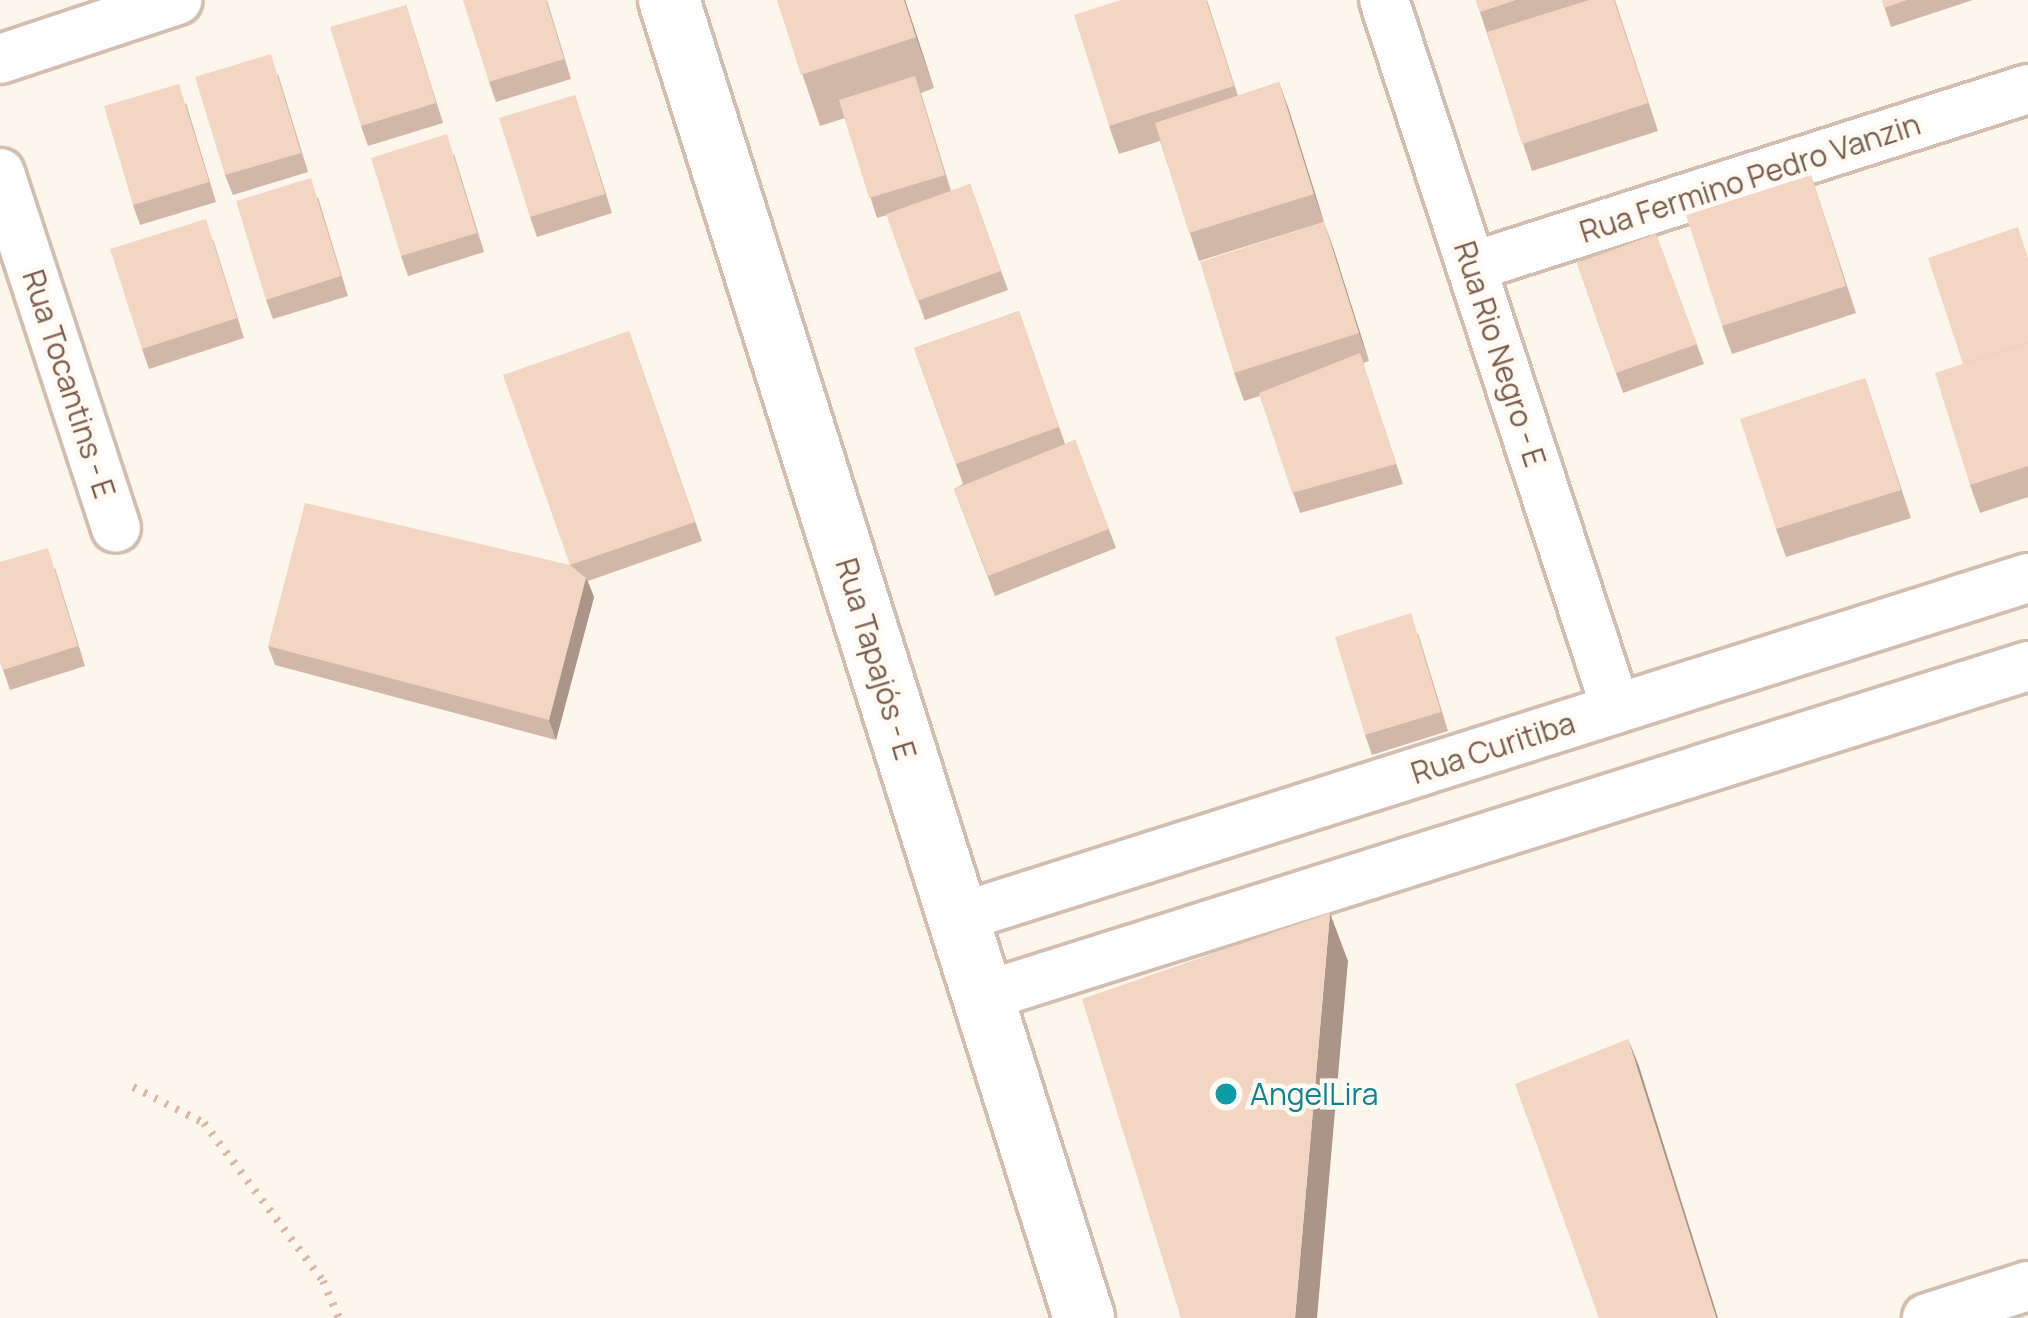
<!DOCTYPE html>
<html>
<head>
<meta charset="utf-8">
<style>
  body { margin:0 }
  #map { position:relative; width:2028px; height:1318px; overflow:hidden; background:#fdf6ec; font-family:Manrope,sans-serif }
  div>[style] { position:absolute }
  .path>* { height:8px; margin-top:-4px; transform-origin:0; background:repeating-linear-gradient(90deg,#d9b8a5 0 3px,transparent 0 12px) }
  .roads { filter:drop-shadow(3px 0 #d1beb0) drop-shadow(-3px 0 #d1beb0) drop-shadow(0 3px #d1beb0) drop-shadow(0 -3px #d1beb0) }
  .minor>* { height:48px; margin:-24px; padding:0 24px; transform-origin:24px; border-radius:24px; background:#fff }
  .tertiary>* { height:60px; margin:-30px; padding:0 30px; transform-origin:30px; border-radius:30px; background:#fff }
  .wall>* { inset:0; background:#d1b7a8 }
  .shaded-wall>* { inset:0; background:#aa9588 }
  .building>* { inset:0; background:#f3d5c3 }
  .dots>* { width:33px; height:33px; translate:-50% -50%; box-sizing:border-box; border:6px solid #fffaf3; border-radius:50% }
  span { translate:-50% -50%; white-space:nowrap; text-align:center; line-height:1.15; -webkit-text-stroke:9px #fffaf3; paint-order:stroke }
  .street-label { font-size:30px; color:#7a5c4d }
  .culture-label { font-size:30px; color:#0d838f }
  .left { translate:0 -50%; text-align:left }
</style>
</head>
<body>
<div id="map">
  <div class="path">
    <i style="left:133px;top:1087px;width:80px;rotate:26.9deg"></i>
    <i style="left:204px;top:1123px;width:198px;rotate:53deg"></i>
    <i style="left:323px;top:1281px;width:40px;rotate:66.6deg"></i>
  </div>
  <div class="roads">
    <div class="minor">
      <i style="left:1384px;top:0;width:746px;rotate:71.88deg"></i>
      <i style="left:0;top:59px;width:187px;rotate:-18.4deg"></i>
      <i style="left:0;top:173px;width:373px;rotate:71.9deg"></i>
      <i style="left:1471px;top:267px;width:585px;rotate:-17.72deg"></i>
      <i style="left:958px;top:918px;width:1123px;rotate:-17.63deg"></i>
      <i style="left:982px;top:997px;width:1097px;rotate:-17.56deg"></i>
      <i style="left:1927px;top:1318px;width:106px;rotate:-17.6deg"></i>
    </div>
    <div class="tertiary">
      <i style="left:669px;top:0;width:1382px;rotate:72.52deg"></i>
    </div>
  </div>
  <div class="wall">
    <i style="clip-path:polygon(547px 0,571px 79px,496px 102px,489px 82px)"></i>
    <i style="clip-path:polygon(777px 0,905px 0,934px 88px,921px 93px,951px 191px,970px 184px,1008px 290px,925px 320px,887px 215px,877px 218px,845px 118px,820px 126px)"></i>
    <i style="clip-path:polygon(1207px 0,1238px 96px,1279px 82px,1324px 222px,1199px 261px,1160px 141px,1119px 154px,1109px 126px)"></i>
    <i style="clip-path:polygon(1476px 0,1615px 0,1658px 131px,1532px 171px)"></i>
    <i style="clip-path:polygon(1882px 0,1973px 0,1891px 27px)"></i>
    <i style="clip-path:polygon(406px 5px,443px 123px,368px 146px,361px 126px)"></i>
    <i style="clip-path:polygon(278px 74px,308px 172px,233px 195px,225px 175px)"></i>
    <i style="clip-path:polygon(575px 95px,612px 213px,537px 237px,530px 217px)"></i>
    <i style="clip-path:polygon(186px 103px,216px 202px,140px 225px,133px 205px)"></i>
    <i style="clip-path:polygon(454px 154px,484px 252px,408px 276px,401px 256px)"></i>
    <i style="clip-path:polygon(1811px 175px,1856px 313px,1732px 354px,1722px 326px)"></i>
    <i style="clip-path:polygon(318px 197px,348px 296px,273px 319px,266px 300px)"></i>
    <i style="clip-path:polygon(1324px 222px,1369px 361px,1363px 363px,1403px 484px,1300px 513px,1260px 396px,1244px 401px,1234px 373px)"></i>
    <i style="clip-path:polygon(1656px 234px,1704px 364px,1623px 393px,1577px 263px)"></i>
    <i style="clip-path:polygon(213px 239px,244px 338px,149px 369px,142px 349px)"></i>
    <i style="clip-path:polygon(2028px 257px,2028px 497px,1980px 513px,1970px 485px,1963px 364px)"></i>
    <i style="clip-path:polygon(1019px 311px,1065px 444px,1075px 440px,1116px 548px,995px 596px,954px 489px,963px 484px,914px 348px)"></i>
    <i style="clip-path:polygon(629px 331px,702px 541px,588px 581px,594px 597px,556px 740px,275px 665px,268px 646px,570px 565px)"></i>
    <i style="clip-path:polygon(1865px 378px,1911px 518px,1786px 557px,1776px 529px)"></i>
    <i style="clip-path:polygon(55px 568px,85px 666px,10px 690px,0 661px)"></i>
    <i style="clip-path:polygon(1418px 633px,1448px 731px,1372px 755px,1365px 735px)"></i>
  </div>
  <div class="shaded-wall">
    <i style="clip-path:polygon(904px 0,905px 0,934px 88px,916px 37px)"></i>
    <i style="clip-path:polygon(1279px 82px,1289px 110px,1324px 222px,1314px 194px)"></i>
    <i style="clip-path:polygon(1324px 222px,1334px 250px,1369px 361px,1359px 333px)"></i>
    <i style="clip-path:polygon(586px 578px,594px 597px,556px 740px,549px 720px)"></i>
    <i style="clip-path:polygon(1330px 913px,1348px 961px,1317px 1318px,1295px 1318px)"></i>
    <i style="clip-path:polygon(1628px 1039px,1639px 1066px,1718px 1318px,1716px 1318px)"></i>
  </div>
  <div class="building">
    <i style="clip-path:polygon(463px 0,546px 0,564px 59px,489px 82px)"></i>
    <i style="clip-path:polygon(777px 0,904px 0,916px 37px,801px 75px)"></i>
    <i style="clip-path:polygon(1121px 0,1206px 0,1234px 86px,1109px 126px,1074px 15px)"></i>
    <i style="clip-path:polygon(1476px 0,1516px 0,1480px 12px)"></i>
    <i style="clip-path:polygon(1589px 0,1614px 0,1648px 103px,1522px 144px,1487px 32px)"></i>
    <i style="clip-path:polygon(1882px 0,1907px 0,1884px 8px)"></i>
    <i style="clip-path:polygon(406px 5px,436px 103px,361px 126px,330px 27px)"></i>
    <i style="clip-path:polygon(271px 54px,301px 153px,225px 175px,195px 77px)"></i>
    <i style="clip-path:polygon(915px 76px,945px 175px,869px 198px,839px 100px)"></i>
    <i style="clip-path:polygon(1279px 82px,1314px 194px,1189px 233px,1155px 123px)"></i>
    <i style="clip-path:polygon(179px 84px,209px 182px,133px 205px,104px 106px)"></i>
    <i style="clip-path:polygon(575px 95px,605px 194px,530px 217px,499px 118px)"></i>
    <i style="clip-path:polygon(447px 134px,477px 233px,401px 256px,371px 158px)"></i>
    <i style="clip-path:polygon(1811px 175px,1846px 286px,1722px 326px,1686px 215px)"></i>
    <i style="clip-path:polygon(311px 178px,341px 276px,266px 300px,236px 201px)"></i>
    <i style="clip-path:polygon(970px 184px,1001px 271px,917px 301px,886px 214px)"></i>
    <i style="clip-path:polygon(206px 219px,237px 318px,142px 349px,110px 249px)"></i>
    <i style="clip-path:polygon(1324px 222px,1359px 333px,1234px 373px,1200px 262px)"></i>
    <i style="clip-path:polygon(2018px 227px,2028px 259px,2028px 343px,1963px 364px,1928px 258px)"></i>
    <i style="clip-path:polygon(1656px 234px,1697px 344px,1616px 373px,1577px 263px)"></i>
    <i style="clip-path:polygon(1019px 311px,1059px 427px,956px 464px,914px 348px)"></i>
    <i style="clip-path:polygon(629px 331px,695px 522px,570px 565px,586px 578px,549px 720px,268px 646px,305px 503px,570px 565px,503px 375px)"></i>
    <i style="clip-path:polygon(2028px 343px,2028px 466px,1970px 485px,1935px 373px)"></i>
    <i style="clip-path:polygon(1360px 353px,1396px 464px,1292px 493px,1259px 393px)"></i>
    <i style="clip-path:polygon(1865px 378px,1901px 490px,1776px 529px,1740px 419px)"></i>
    <i style="clip-path:polygon(1075px 440px,1109px 529px,988px 576px,954px 489px)"></i>
    <i style="clip-path:polygon(48px 548px,78px 646px,3px 670px,0 661px,0 562px)"></i>
    <i style="clip-path:polygon(1411px 613px,1441px 712px,1365px 735px,1335px 637px)"></i>
    <i style="clip-path:polygon(1330px 913px,1295px 1318px,1181px 1318px,1082px 999px)"></i>
    <i style="clip-path:polygon(1628px 1039px,1716px 1317px,1713px 1318px,1599px 1318px,1515px 1084px)"></i>
  </div>
  <div class="dots">
    <i style="left:1226px;top:1094px;background:#0f9aa8"></i>
  </div>
  <div class="street-label">
    <span style="left:1750px;top:178px;rotate:-18deg">Rua Fermino Pedro Vanzin</span>
    <span style="left:1500px;top:354px;rotate:72deg">Rua Rio Negro - E</span>
    <span style="left:69px;top:384px;rotate:72deg">Rua Tocantins - E</span>
    <span style="left:876px;top:659px;rotate:73deg">Rua Tapajós - E</span>
    <span style="left:1493px;top:748px;rotate:-18deg">Rua Curitiba</span>
  </div>
  <div class="culture-label">
    <span class="left" style="left:1250px;top:1094px">AngelLira</span>
  </div>
</div>
</body>
</html>
